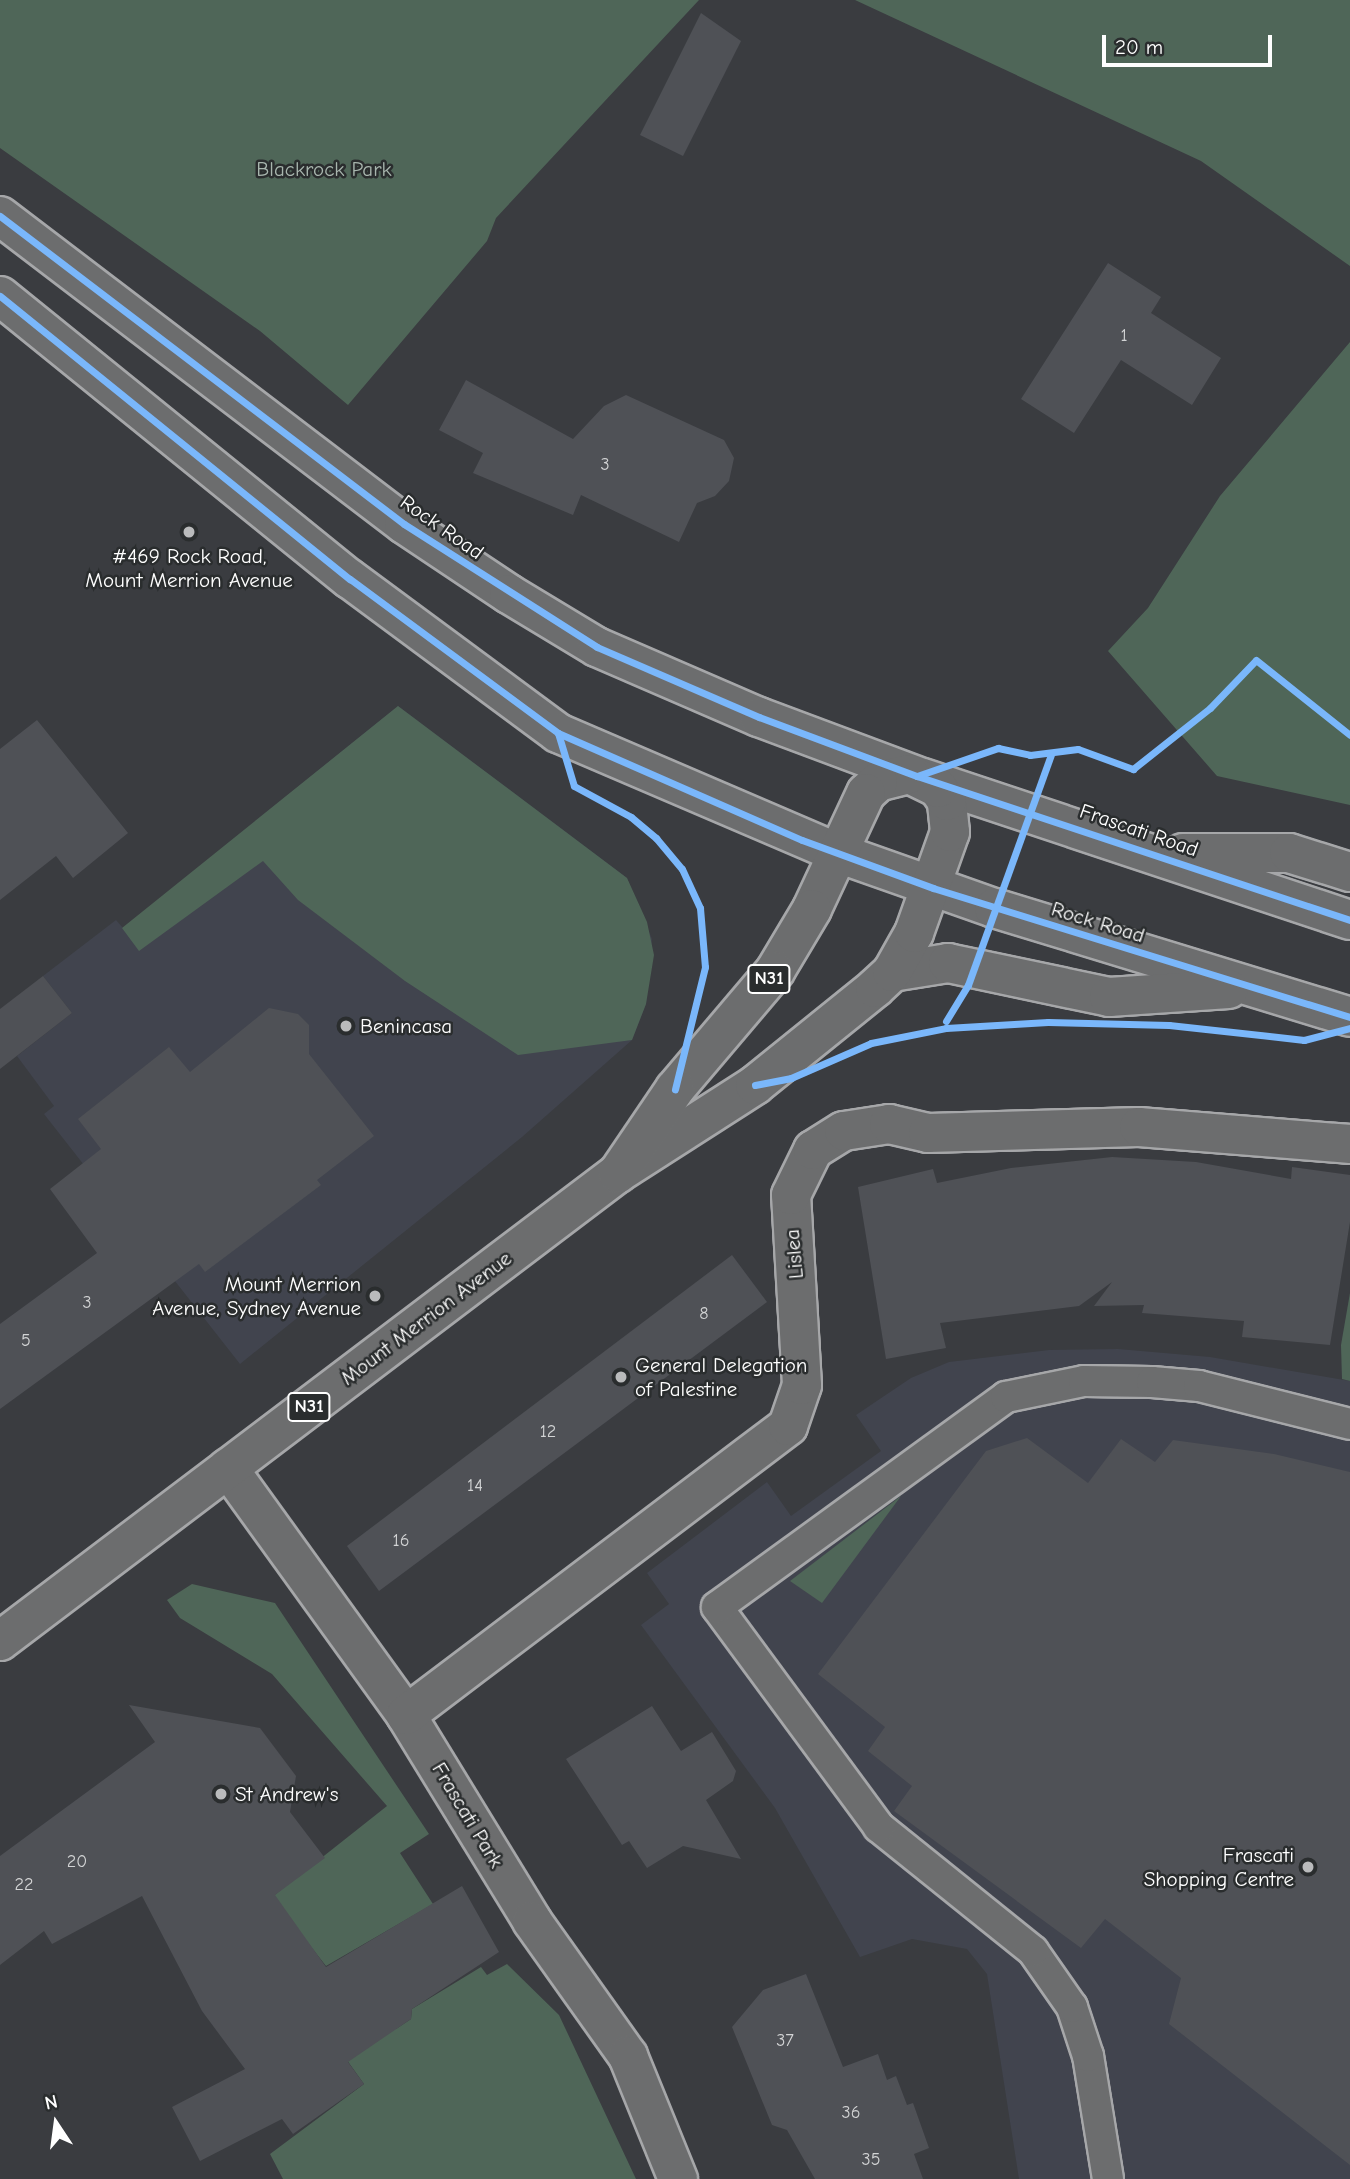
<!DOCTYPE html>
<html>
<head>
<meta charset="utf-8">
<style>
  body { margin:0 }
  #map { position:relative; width:1350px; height:2179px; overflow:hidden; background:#3a3c40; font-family:"Comic Neue",sans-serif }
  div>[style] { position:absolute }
  .built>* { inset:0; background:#41444e }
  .green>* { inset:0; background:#4f6658 }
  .building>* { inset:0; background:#4f5156 }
  .roads { filter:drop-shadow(2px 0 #a6a7a9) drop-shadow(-2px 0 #a6a7a9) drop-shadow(0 2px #a6a7a9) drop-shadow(0 -2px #a6a7a9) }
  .service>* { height:30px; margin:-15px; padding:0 15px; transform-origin:15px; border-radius:15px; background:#6c6d6e }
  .minor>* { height:38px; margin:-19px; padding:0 19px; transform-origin:19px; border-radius:19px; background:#6c6d6e }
  .secondary>* { height:38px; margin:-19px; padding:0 19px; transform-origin:19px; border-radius:19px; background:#6c6d6e }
  .trunk>* { height:38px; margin:-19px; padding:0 19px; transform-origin:19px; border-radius:19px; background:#6c6d6e }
  .cycleway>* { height:7px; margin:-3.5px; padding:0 3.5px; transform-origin:3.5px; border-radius:3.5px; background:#7ab7fb }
  .dots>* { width:19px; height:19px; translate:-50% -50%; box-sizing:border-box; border:4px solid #2a2d2e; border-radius:50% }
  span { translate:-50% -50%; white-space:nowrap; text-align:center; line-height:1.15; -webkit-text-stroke:5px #2a2d2e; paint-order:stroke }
  .number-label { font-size:18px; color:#d3d4d5 }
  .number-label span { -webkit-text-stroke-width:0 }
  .shield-label span { padding:2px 5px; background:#2a2d2e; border:2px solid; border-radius:5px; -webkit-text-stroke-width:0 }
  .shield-label { font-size:19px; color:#fff; font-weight:700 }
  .park-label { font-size:21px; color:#a8b6ae }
  .street-label { font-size:21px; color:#fff }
  .poi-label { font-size:21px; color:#fff }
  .left { translate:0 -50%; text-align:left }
  .right { translate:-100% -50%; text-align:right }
  .north { position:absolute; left:21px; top:2088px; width:70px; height:70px; -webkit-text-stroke:5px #2a2d2e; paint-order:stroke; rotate:347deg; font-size:19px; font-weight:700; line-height:28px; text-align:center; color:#fff }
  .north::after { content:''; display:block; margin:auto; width:24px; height:32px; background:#fff; clip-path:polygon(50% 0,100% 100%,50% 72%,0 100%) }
  .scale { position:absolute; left:1102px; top:35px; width:170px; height:32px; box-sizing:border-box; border:4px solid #fff; border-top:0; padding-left:9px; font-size:21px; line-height:24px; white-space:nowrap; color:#fff; -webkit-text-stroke:5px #2a2d2e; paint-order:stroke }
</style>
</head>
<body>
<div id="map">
  <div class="built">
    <i style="clip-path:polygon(398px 706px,627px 878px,652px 939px,646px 1004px,632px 1040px,522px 1137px,240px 1364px,44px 1114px,54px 1106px,17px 1056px,72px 1013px,43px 976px,116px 920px,123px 928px)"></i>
    <i style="clip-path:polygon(1118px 1349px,1210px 1357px,1350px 1381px,1350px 2179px,1019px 2179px,987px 1974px,967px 1949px,912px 1939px,860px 1957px,775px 1808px,641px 1625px,669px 1604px,647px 1573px,767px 1482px,791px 1516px,881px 1451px,856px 1415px,911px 1378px,949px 1362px,1049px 1350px)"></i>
  </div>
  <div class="green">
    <i style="clip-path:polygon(0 0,699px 0,496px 218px,487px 241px,348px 405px,260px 331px,0 148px)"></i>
    <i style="clip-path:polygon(855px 0,1350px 0,1350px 266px,1201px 161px)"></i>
    <i style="clip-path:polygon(1350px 342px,1350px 805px,1217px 776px,1108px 651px,1148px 608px,1220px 496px)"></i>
    <i style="clip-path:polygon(398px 706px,627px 878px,647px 922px,654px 955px,646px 1004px,632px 1040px,518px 1055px,405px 981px,298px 900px,263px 861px,139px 951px,122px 928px)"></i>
    <i style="clip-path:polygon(1350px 1293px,1350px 1381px,1342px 1379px,1341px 1345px)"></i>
    <i style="clip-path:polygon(901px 1496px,822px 1603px,790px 1581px)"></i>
    <i style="clip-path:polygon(192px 1584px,275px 1603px,429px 1834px,400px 1853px,433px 1904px,326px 1966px,272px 1897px,387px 1806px,272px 1674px,180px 1618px,167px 1600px)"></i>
    <i style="clip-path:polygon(507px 1964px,559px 2015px,636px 2179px,283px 2179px,270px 2154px,364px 2084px,344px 2056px,386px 2026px,396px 2029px,411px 2019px,412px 2009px,481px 1967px,487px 1975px)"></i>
  </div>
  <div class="building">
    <i style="clip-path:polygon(701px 13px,741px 41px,683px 156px,640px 135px)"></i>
    <i style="clip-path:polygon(1108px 263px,1161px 297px,1151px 313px,1221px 358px,1192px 405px,1121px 360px,1074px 433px,1021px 399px)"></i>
    <i style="clip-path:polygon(466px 380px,573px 439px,604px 406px,626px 395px,724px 440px,734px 458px,729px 481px,715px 496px,697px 503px,679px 542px,581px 495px,573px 515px,473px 473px,483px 453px,439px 430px)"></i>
    <i style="clip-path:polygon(37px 720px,128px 833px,73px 878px,56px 856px,0 900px,0 749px)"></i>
    <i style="clip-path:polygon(43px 976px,72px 1013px,0 1069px,0 1009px)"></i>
    <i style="clip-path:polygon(269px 1008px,298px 1014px,309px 1025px,309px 1054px,374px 1136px,317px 1180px,321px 1185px,205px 1272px,199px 1264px,0 1409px,0 1324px,97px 1253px,50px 1189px,101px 1149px,78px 1119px,169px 1047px,190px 1072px)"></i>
    <i style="clip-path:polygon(1112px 1157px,1196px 1162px,1291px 1179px,1292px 1167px,1350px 1175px,1350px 1222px,1330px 1345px,1242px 1337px,1244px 1321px,1142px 1313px,1144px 1305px,1094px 1306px,1112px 1282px,1079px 1306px,940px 1323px,946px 1348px,886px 1359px,858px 1187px,933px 1169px,937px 1183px,1011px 1168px)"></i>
    <i style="clip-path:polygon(732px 1255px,767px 1302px,379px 1591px,347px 1546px)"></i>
    <i style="clip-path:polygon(1027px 1438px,1088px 1483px,1121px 1439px,1155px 1462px,1173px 1440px,1274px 1454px,1350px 1472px,1350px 2165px,1169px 2024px,1181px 1978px,1105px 1919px,1081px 1948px,894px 1811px,912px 1786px,868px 1751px,885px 1727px,818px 1674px,986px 1451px)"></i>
    <i style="clip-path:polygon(129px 1705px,260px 1728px,296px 1776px,290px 1812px,325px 1858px,275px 1895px,326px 1967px,462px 1886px,499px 1952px,412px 2009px,411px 2019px,348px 2062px,364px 2084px,293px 2134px,282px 2119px,200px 2161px,172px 2107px,245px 2069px,202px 2011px,142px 1896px,52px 1944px,44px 1931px,0 1965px,0 1856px,155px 1742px)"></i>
    <i style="clip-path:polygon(652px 1706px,681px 1751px,712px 1732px,736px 1771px,733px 1781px,706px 1800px,741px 1859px,683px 1846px,647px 1868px,629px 1841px,622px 1845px,566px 1759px)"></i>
    <i style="clip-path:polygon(806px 1974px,843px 2067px,878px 2054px,887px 2080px,896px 2076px,907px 2105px,913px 2103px,929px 2148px,914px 2154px,923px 2179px,815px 2179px,787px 2130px,772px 2125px,732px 2027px,763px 1990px)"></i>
  </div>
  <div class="roads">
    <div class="service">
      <i style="left:1108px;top:2179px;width:125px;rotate:-99.2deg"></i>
      <i style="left:1088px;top:2056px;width:52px;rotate:-108.1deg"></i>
      <i style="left:1072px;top:2007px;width:68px;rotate:-124.9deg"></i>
      <i style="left:1033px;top:1951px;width:198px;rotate:-141.2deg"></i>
      <i style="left:879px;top:1827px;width:273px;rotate:-126.4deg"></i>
      <i style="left:717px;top:1607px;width:357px;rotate:-36deg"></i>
      <i style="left:1006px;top:1397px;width:80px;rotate:-11.6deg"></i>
      <i style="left:1084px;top:1381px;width:68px;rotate:0.8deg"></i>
      <i style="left:1152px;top:1382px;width:47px;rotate:4.9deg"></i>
      <i style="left:1199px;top:1386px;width:156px;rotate:14.1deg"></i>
    </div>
    <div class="minor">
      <i style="left:228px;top:1468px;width:304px;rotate:54.2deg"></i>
      <i style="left:406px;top:1715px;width:241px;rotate:58.5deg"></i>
      <i style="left:532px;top:1921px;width:166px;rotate:54.6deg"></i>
      <i style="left:628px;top:2056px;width:133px;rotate:67.9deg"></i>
      <i style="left:406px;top:1715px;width:479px;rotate:-37.1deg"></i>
      <i style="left:788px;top:1426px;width:43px;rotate:-71.1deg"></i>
      <i style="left:802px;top:1385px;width:190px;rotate:-93.3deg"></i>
      <i style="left:791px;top:1195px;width:50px;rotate:-63.9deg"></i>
      <i style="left:813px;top:1150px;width:36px;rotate:-32deg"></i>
      <i style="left:844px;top:1131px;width:46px;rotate:-8.8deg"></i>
      <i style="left:889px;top:1124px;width:40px;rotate:13deg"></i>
      <i style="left:928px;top:1133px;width:211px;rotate:-1.6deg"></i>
      <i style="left:1139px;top:1127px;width:212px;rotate:4.6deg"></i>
    </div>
    <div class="secondary">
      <i style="left:0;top:216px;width:508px;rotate:37.32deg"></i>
      <i style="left:404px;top:524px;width:126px;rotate:33.7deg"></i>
      <i style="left:509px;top:594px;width:103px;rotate:31.1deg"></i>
      <i style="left:597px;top:647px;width:176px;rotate:23.4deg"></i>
      <i style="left:759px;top:717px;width:169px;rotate:20.5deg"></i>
      <i style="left:0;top:296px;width:450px;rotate:39deg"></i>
      <i style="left:350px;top:579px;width:259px;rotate:36.5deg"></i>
      <i style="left:558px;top:733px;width:305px;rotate:23.2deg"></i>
    </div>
    <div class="trunk">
      <i style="left:923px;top:778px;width:450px;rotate:18.4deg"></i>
      <i style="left:838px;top:853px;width:165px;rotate:19.4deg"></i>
      <i style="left:994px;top:908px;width:372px;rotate:17deg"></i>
      <i style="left:1183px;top:853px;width:106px"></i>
      <i style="left:1289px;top:853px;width:64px;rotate:17.3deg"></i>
      <i style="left:892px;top:972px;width:57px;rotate:-9.1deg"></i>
      <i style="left:948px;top:963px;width:165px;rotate:11.9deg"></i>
      <i style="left:1109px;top:997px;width:120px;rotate:-3.8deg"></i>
      <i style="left:0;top:1641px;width:775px;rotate:-37.14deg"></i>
      <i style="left:618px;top:1173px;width:163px;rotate:-32.7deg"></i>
      <i style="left:755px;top:1085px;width:154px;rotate:-38.9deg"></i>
      <i style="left:875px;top:988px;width:23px;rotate:-43deg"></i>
      <i style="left:892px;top:972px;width:45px;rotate:-60.6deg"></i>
      <i style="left:914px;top:933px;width:107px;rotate:-70.4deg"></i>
      <i style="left:950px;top:832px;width:31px;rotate:-96deg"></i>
      <i style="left:947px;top:801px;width:16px;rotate:-125deg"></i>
      <i style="left:938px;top:788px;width:32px;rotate:-154deg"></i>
      <i style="left:909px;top:774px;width:32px;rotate:166deg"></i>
      <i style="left:878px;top:782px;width:16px;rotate:137deg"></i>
      <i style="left:866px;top:793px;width:128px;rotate:115deg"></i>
      <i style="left:812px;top:909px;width:72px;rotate:120.8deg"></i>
      <i style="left:775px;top:971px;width:155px;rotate:130.3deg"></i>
      <i style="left:675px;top:1089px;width:102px;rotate:124.2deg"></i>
    </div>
  </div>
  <div class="cycleway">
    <i style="left:0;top:216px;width:508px;rotate:37.32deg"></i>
    <i style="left:404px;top:524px;width:229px;rotate:32.5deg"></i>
    <i style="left:597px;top:647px;width:176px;rotate:23.4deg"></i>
    <i style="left:759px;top:717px;width:169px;rotate:20.5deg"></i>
    <i style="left:917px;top:776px;width:456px;rotate:18.4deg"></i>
    <i style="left:0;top:296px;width:450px;rotate:39deg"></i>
    <i style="left:350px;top:579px;width:259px;rotate:36.5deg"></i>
    <i style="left:558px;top:733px;width:266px;rotate:23.7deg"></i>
    <i style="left:802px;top:840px;width:140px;rotate:20.1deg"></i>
    <i style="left:933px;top:888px;width:436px;rotate:17.2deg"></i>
    <i style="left:558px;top:733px;width:55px;rotate:73.2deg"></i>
    <i style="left:574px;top:786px;width:65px;rotate:28.5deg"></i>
    <i style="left:631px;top:817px;width:33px;rotate:40deg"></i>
    <i style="left:656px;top:838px;width:40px;rotate:50deg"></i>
    <i style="left:682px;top:869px;width:43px;rotate:65.2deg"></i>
    <i style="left:700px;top:908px;width:59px;rotate:85.2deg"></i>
    <i style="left:705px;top:967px;width:126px;rotate:103.8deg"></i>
    <i style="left:917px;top:776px;width:86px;rotate:-19.1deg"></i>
    <i style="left:998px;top:748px;width:33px;rotate:12deg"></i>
    <i style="left:1030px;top:755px;width:48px;rotate:-7.1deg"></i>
    <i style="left:1078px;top:749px;width:59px;rotate:20deg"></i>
    <i style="left:1133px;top:769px;width:98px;rotate:-38.4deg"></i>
    <i style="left:1210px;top:708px;width:66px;rotate:-46.2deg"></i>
    <i style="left:1256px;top:660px;width:120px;rotate:38.6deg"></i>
    <i style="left:946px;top:1021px;width:42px;rotate:-58.6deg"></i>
    <i style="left:968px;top:985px;width:245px;rotate:-70.2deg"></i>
    <i style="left:755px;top:1085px;width:37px;rotate:-11deg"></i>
    <i style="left:791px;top:1078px;width:87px;rotate:-23.6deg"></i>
    <i style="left:871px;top:1043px;width:76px;rotate:-11.3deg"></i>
    <i style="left:946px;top:1028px;width:102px;rotate:-3.4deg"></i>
    <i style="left:1048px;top:1022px;width:121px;rotate:1.4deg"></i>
    <i style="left:1169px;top:1025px;width:136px;rotate:6.3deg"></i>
    <i style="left:1304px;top:1040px;width:48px;rotate:-14.6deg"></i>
  </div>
  <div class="dots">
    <i style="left:189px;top:532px;background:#babbbc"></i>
    <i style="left:346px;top:1026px;background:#babbbc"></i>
    <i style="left:375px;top:1296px;background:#babbbc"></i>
    <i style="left:621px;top:1377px;background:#babbbc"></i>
    <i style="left:221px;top:1794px;background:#babbbc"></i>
    <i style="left:1308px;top:1867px;background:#babbbc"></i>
  </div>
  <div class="number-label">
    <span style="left:1124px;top:336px">1</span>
    <span style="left:605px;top:465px">3</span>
    <span style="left:87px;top:1303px">3</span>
    <span style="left:704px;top:1314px">8</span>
    <span style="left:26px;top:1341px">5</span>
    <span style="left:548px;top:1432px">12</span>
    <span style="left:475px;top:1486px">14</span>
    <span style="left:401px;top:1541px">16</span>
    <span style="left:77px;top:1862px">20</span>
    <span style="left:24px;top:1885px">22</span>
    <span style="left:785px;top:2041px">37</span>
    <span style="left:851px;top:2113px">36</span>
    <span style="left:871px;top:2160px">35</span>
  </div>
  <div class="shield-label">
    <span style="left:769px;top:979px">N31</span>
    <span style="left:309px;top:1407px">N31</span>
  </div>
  <div class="park-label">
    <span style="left:324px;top:169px">Blackrock Park</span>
  </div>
  <div class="street-label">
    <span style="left:442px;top:527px;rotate:35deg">Rock Road</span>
    <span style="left:1139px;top:830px;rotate:19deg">Frascati Road</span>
    <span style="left:1098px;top:922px;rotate:17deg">Rock Road</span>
    <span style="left:794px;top:1254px;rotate:-95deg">Lislea</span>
    <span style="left:426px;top:1318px;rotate:-37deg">Mount Merrion Avenue</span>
    <span style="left:468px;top:1815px;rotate:59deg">Frascati Park</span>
  </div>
  <div class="poi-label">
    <span style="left:189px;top:568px">#469 Rock Road,<br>Mount Merrion Avenue</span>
    <span class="left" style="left:360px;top:1026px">Benincasa</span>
    <span class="right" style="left:361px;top:1296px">Mount Merrion<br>Avenue, Sydney Avenue</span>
    <span class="left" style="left:635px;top:1377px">General Delegation<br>of Palestine</span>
    <span class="left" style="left:235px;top:1794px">St Andrew's</span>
    <span class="right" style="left:1294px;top:1867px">Frascati<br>Shopping Centre</span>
  </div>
  <div class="north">N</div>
  <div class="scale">20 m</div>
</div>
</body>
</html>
